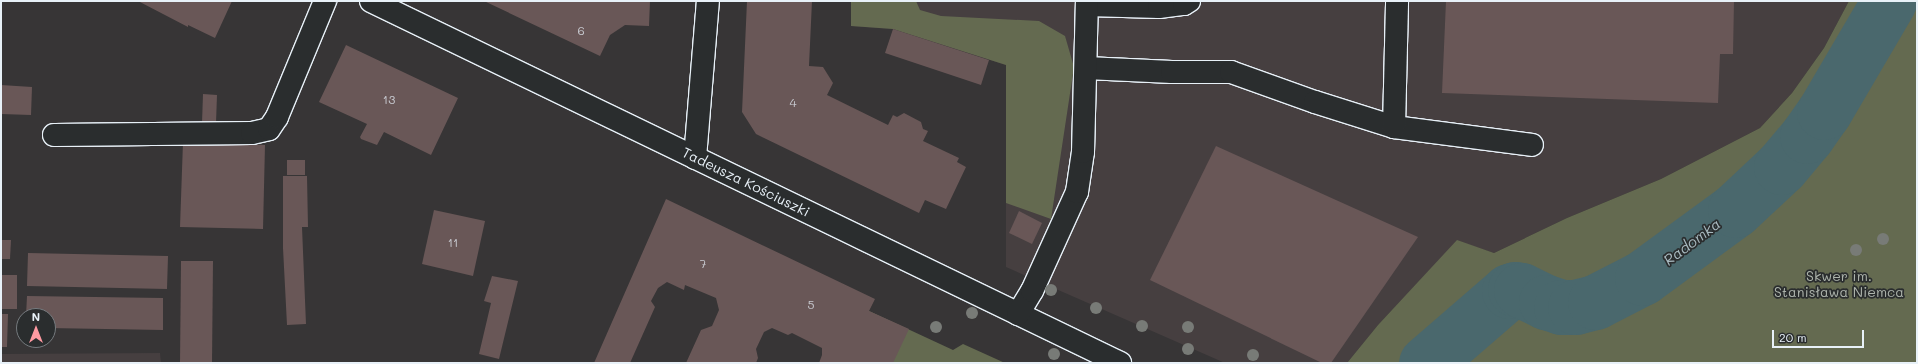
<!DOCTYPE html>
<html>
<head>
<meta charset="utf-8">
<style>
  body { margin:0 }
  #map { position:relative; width:1918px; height:364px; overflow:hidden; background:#373536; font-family:Mali,sans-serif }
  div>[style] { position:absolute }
  .built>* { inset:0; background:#463f40 }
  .green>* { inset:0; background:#646a50 }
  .river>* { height:55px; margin:-27.5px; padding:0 27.5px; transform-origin:27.5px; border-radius:27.5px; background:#4a686d }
  .building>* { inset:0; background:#695757 }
  .roads { filter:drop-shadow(1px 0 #e8f1f8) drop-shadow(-1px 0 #e8f1f8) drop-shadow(0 1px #e8f1f8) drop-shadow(0 -1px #e8f1f8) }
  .minor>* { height:22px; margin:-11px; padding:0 11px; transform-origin:11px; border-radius:11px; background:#2a2d2e }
  .trees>* { width:12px; height:12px; margin:-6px; border-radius:50%; background:#787b77 }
  span { translate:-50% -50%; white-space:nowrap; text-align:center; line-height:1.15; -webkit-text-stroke:3.5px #2a2d2e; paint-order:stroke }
  .number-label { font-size:12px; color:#c8cad0 }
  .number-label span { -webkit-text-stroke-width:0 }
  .street-label { font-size:14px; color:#e8f1f8 }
  .park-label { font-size:14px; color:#adb4ac }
  .water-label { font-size:15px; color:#a9bac0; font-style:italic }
  .frame { position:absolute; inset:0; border:2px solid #e8f1f8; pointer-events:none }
  .north { position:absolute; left:16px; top:308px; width:40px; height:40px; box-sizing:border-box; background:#2a2d2e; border:1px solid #767b7f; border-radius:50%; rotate:0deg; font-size:11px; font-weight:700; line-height:16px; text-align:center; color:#e8f1f8 }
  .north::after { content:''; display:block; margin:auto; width:14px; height:18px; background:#ff9aa2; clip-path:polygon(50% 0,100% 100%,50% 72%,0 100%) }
  .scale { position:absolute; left:1772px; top:330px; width:92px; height:18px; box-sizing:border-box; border:2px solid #e8f1f8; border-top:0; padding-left:5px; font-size:12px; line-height:14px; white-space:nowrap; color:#e8f1f8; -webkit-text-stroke:3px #2a2d2e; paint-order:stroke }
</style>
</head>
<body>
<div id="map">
  <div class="built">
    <i style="clip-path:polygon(851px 1px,1849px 1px,1824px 48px,1792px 93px,1760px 128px,1661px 179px,1567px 218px,1494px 253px,1457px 241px,1378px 325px,1347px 363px,1225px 363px,1006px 267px,1006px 65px,893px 29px,851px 26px)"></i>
    <i style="clip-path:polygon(160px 353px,161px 363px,1px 363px,1px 354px)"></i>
  </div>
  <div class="green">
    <i style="clip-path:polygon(851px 1px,916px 1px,920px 10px,941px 16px,1039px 21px,1065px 36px,1074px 67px,1051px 219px,1006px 203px,1006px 65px,893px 29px,851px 26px)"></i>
    <i style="clip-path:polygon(1849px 1px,1917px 1px,1917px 363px,1347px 363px,1378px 325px,1457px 240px,1494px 253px,1567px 218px,1661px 179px,1760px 128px,1792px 93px,1824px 48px)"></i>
    <i style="clip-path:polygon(869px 311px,953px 350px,963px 344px,1005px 363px,845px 363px)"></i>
  </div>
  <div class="river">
    <i style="left:1426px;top:363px;width:110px;rotate:-40.9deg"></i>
    <i style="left:1509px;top:291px;width:6px;rotate:-18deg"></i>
    <i style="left:1515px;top:289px;width:6px;rotate:9deg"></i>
    <i style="left:1521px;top:290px;width:28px;rotate:26deg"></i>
    <i style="left:1546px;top:302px;width:16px;rotate:18deg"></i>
    <i style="left:1561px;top:307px;width:14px"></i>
    <i style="left:1575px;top:307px;width:21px;rotate:-14deg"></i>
    <i style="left:1595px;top:302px;width:53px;rotate:-27.1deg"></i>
    <i style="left:1642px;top:278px;width:115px;rotate:-36.2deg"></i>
    <i style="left:1735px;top:210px;width:63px;rotate:-43.1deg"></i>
    <i style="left:1781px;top:167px;width:40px;rotate:-50deg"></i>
    <i style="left:1807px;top:136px;width:29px;rotate:-55deg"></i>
    <i style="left:1824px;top:112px;width:129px;rotate:-59.6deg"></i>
  </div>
  <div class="building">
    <i style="clip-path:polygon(138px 1px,232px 1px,215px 38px,188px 25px,188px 27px)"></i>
    <i style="clip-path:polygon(484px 1px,650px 1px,649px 26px,625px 25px,610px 35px,600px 56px)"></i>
    <i style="clip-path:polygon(747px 1px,812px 1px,809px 66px,823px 67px,833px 83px,827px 95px,888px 125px,893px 115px,897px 117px,904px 113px,921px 122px,923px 129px,928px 131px,923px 141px,959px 158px,957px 162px,966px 167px,946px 209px,925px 200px,919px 213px,756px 134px,742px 112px)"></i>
    <i style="clip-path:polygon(1446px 1px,1734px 1px,1733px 54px,1720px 54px,1718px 103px,1442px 93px)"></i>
    <i style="clip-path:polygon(893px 29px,989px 60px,981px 85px,885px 53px)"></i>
    <i style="clip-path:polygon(346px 45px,458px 98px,431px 155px,384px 132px,377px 145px,361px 139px,360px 137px,367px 124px,319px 102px)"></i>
    <i style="clip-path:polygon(1px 85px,32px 87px,31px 115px,1px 114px)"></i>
    <i style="clip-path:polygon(203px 94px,217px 95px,216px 123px,202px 123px)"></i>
    <i style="clip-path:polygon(183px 142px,265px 145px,263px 229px,180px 227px)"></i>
    <i style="clip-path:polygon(1216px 146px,1418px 237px,1331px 363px,1322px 363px,1150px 280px)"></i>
    <i style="clip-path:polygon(287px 160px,305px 160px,305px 175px,287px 175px)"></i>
    <i style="clip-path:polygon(283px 176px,307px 176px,308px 227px,302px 227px,306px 324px,287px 325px,283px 248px)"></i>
    <i style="clip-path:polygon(666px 199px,875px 299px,869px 311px,909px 329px,893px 363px,819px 363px,822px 355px,822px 348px,792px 333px,788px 335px,772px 328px,764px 332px,756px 349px,758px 358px,756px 363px,686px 363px,701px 330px,712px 326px,719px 310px,716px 298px,685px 285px,684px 290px,667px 282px,658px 288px,651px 301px,655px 307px,630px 363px,594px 363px)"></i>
    <i style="clip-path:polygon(434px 210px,485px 221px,473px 276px,422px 264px)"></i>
    <i style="clip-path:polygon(1019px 211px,1042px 223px,1032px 244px,1009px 233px)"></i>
    <i style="clip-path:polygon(1px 240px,11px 240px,10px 259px,1px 259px)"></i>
    <i style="clip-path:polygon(28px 253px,168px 256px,167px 289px,27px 286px)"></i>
    <i style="clip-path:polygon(181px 261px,213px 261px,212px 363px,180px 363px)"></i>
    <i style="clip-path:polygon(1px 275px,17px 275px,17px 309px,1px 309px)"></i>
    <i style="clip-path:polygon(492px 276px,518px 281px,499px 359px,479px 354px,491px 303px,484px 301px)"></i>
    <i style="clip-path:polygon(27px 296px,163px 298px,163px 330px,48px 328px,48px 316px,26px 316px)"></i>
    <i style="clip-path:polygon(1px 314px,8px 314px,7px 347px,1px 347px)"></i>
  </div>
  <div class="roads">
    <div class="minor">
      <i style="left:371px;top:1px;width:832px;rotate:25.79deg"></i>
      <i style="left:1087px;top:5px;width:72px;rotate:1.6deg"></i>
      <i style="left:1159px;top:7px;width:25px;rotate:-7deg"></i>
      <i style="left:1184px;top:4px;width:6px;rotate:-31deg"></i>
      <i style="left:1086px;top:68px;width:86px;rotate:2.7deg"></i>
      <i style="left:1172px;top:72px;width:59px"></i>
      <i style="left:1231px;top:72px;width:89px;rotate:19.7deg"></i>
      <i style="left:1315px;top:102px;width:83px;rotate:17.6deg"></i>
      <i style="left:1394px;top:127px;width:139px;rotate:7.4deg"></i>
      <i style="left:1394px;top:127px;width:126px;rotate:-88.6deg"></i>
      <i style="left:54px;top:135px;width:198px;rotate:-0.6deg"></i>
      <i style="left:252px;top:133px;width:17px;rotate:-13deg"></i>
      <i style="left:269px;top:129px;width:14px;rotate:-56deg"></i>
      <i style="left:277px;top:117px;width:126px;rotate:-67.5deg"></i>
      <i style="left:695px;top:158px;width:158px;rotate:-85.3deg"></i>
      <i style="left:1018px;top:314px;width:27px;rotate:-59deg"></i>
      <i style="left:1032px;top:291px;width:109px;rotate:-65.6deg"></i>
      <i style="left:1077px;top:192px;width:40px;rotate:-81.5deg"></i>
      <i style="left:1083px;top:152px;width:151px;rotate:-88.5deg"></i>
    </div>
  </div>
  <div class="trees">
    <i style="left:1883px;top:239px"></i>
    <i style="left:1856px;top:250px"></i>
    <i style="left:1051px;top:290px"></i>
    <i style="left:1096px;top:308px"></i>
    <i style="left:972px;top:313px"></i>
    <i style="left:1142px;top:326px"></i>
    <i style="left:936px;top:327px"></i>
    <i style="left:1188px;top:327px"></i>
    <i style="left:1188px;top:349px"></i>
    <i style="left:1054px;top:354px"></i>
    <i style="left:1253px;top:355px"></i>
  </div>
  <div class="number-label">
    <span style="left:581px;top:31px">6</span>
    <span style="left:389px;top:100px">13</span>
    <span style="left:793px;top:103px">4</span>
    <span style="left:453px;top:243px">11</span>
    <span style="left:703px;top:264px">7</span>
    <span style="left:811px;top:305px">5</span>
  </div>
  <div class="street-label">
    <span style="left:746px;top:182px;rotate:26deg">Tadeusza Kościuszki</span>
  </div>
  <div class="park-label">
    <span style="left:1839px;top:284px">Skwer im.<br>Stanisława Niemca</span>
  </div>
  <div class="water-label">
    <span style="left:1692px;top:242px;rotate:-37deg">Radomka</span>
  </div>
  <div class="frame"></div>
  <div class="north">N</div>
  <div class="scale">20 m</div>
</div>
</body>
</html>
